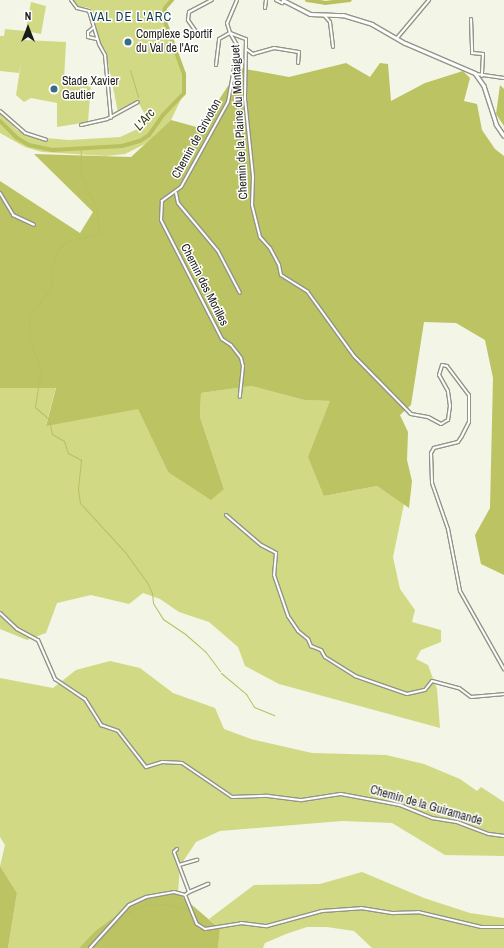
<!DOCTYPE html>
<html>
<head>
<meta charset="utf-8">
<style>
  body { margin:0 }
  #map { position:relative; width:504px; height:948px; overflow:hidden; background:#f3f5e6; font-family:"Archivo Narrow",sans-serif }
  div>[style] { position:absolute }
  .green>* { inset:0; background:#d1d985 }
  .forest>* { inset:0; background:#bbc362 }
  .stream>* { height:1px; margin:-0.5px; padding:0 0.5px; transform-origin:0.5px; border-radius:0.5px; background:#b8c05f }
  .river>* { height:4px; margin:-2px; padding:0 2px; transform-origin:2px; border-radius:2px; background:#b8c05f }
  .roads { filter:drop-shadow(1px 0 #939587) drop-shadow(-1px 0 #939587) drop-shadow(0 1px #939587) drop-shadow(0 -1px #939587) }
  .minor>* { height:2px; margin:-1px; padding:0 1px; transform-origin:1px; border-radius:1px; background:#fff }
  .tertiary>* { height:2.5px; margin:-1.25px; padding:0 1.25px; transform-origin:1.25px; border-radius:1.25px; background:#fff }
  .dots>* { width:11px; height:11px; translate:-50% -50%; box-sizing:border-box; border:2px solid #fff; border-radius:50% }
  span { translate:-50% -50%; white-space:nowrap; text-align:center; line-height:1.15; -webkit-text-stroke:3px #fff; paint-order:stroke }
  .poi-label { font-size:12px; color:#1b1c17 }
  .left { translate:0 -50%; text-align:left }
  .street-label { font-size:12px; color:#1b1c17 }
  .neighbourhood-label { font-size:13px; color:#0d3a4f; letter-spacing:1px }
  .water-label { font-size:13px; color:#3a3d14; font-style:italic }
  .north { position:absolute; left:8px; top:8px; width:40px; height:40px; -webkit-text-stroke:3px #fff; paint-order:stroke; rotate:0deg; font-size:11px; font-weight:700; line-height:16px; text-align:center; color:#1b1c17 }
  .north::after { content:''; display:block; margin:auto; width:14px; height:18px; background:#1b1c17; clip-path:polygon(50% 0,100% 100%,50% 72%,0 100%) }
</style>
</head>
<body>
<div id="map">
  <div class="green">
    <i style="clip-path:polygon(72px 0,172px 0,165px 8px,163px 16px,184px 74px,184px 93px,171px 120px,145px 144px,125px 154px,106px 156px,42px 152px,25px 147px,0 133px,0 112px,17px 130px,46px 141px,46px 138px,69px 140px,120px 137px,142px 127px,148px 120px,138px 102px,118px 112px,105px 49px,102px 48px,90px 8px,77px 6px)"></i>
    <i style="clip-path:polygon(31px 2px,46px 6px,41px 34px,26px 31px)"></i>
    <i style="clip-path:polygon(5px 29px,25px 31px,24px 40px,66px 42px,64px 81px,91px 83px,88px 122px,57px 127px,57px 103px,31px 98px,24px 102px,16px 95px,21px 63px,19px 73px,0 71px,0 36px,4px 36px)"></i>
    <i style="clip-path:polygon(251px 386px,304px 400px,331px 401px,324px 496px,377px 486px,404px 504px,393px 557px,400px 589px,415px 610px,412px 622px,441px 630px,441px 642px,421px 650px,416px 659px,428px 665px,437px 689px,440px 728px,279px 684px,245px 666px,238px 647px,209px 622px,179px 612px,160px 599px,143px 593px,129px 604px,91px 595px,57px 603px,46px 633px,27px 640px,0 629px,0 388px,56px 387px,46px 425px,138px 408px,168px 472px,224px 489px,200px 417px,201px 393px)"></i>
    <i style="clip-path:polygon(110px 661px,140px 668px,173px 693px,215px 708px,224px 729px,251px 739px,312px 753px,386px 755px,424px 764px,460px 779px,477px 791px,481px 787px,504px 802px,504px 856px,445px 855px,392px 823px,342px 821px,220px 831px,196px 842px,180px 866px,178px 893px,94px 932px,79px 948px,8px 948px,17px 893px,0 866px,5px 845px,0 837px,0 678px,53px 688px,76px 670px)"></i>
    <i style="clip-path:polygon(362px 872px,424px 898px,470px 913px,504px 918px,504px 948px,372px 948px,354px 931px,327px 927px,307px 927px,286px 934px,265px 943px,263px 948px,218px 948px,220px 929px,209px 919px,254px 885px,320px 884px)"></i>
  </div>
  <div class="forest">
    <i style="clip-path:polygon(346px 63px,370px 77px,380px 63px,388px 64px,391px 101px,425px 83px,463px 71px,470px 78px,464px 101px,477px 104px,482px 130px,495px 149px,504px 156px,504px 575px,481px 564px,475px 535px,490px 508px,493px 378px,485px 340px,456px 323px,424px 322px,411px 405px,400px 415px,408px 432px,407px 460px,412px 481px,409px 508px,377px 486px,324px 496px,308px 457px,330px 401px,304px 400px,251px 386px,201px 393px,200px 417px,224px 489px,211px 500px,168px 472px,138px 409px,46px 426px,56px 388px,0 388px,0 181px,80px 233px,93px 212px,34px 154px,131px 157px,171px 120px,200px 128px,240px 68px,289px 77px)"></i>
    <i style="clip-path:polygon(500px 85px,504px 89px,504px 126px,496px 114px)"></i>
    <i style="clip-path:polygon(0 866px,17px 893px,8px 948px,0 948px)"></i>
    <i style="clip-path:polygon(178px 893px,220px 929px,218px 948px,79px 948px,94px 932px,144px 896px)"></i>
  </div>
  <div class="stream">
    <i style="left:130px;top:70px;width:28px;rotate:73deg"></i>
    <i style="left:30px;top:338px;width:21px;rotate:-93deg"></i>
    <i style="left:29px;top:317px;width:39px;rotate:-53deg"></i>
    <i style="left:52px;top:286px;width:15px;rotate:-94deg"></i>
    <i style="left:51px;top:271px;width:24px;rotate:-71deg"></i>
    <i style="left:59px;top:248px;width:11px;rotate:-38deg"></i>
    <i style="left:68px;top:241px;width:32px;rotate:-13deg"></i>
    <i style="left:99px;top:234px;width:25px;rotate:-95deg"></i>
    <i style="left:97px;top:209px;width:39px;rotate:-116deg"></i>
    <i style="left:80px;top:174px;width:25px;rotate:-88deg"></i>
    <i style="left:30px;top:342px;width:29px;rotate:68deg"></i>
    <i style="left:41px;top:369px;width:38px;rotate:99deg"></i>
    <i style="left:35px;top:407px;width:18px;rotate:41deg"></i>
    <i style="left:49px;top:419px;width:15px;rotate:79deg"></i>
    <i style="left:52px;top:434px;width:14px;rotate:30deg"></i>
    <i style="left:64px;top:441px;width:13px;rotate:72deg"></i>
    <i style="left:68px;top:453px;width:15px;rotate:28deg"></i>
    <i style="left:81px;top:460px;width:29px;rotate:96deg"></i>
    <i style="left:78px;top:489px;width:14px;rotate:82deg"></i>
    <i style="left:80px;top:503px;width:67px;rotate:47.4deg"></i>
    <i style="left:125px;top:552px;width:37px;rotate:54deg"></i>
    <i style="left:147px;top:582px;width:12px;rotate:66deg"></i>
    <i style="left:152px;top:593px;width:10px;rotate:84deg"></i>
    <i style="left:153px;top:603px;width:19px;rotate:58deg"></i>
    <i style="left:163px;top:619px;width:25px;rotate:34deg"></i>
    <i style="left:184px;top:633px;width:28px;rotate:41deg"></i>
    <i style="left:205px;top:651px;width:25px;rotate:53deg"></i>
    <i style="left:221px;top:673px;width:33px;rotate:40deg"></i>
    <i style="left:246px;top:694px;width:15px;rotate:58deg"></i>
    <i style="left:254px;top:707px;width:22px;rotate:22deg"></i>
    <i style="left:113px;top:927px;width:24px;rotate:-42deg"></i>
    <i style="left:131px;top:911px;width:15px;rotate:-23deg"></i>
    <i style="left:145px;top:905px;width:19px;rotate:-3deg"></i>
    <i style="left:164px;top:904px;width:25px;rotate:14deg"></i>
    <i style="left:86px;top:948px;width:30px;rotate:-44deg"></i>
  </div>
  <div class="river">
    <i style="left:307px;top:0;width:18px;rotate:9deg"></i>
    <i style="left:325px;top:3px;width:25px;rotate:-7deg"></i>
    <i style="left:0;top:121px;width:24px;rotate:45deg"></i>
    <i style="left:17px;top:138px;width:14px;rotate:30deg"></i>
    <i style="left:29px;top:145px;width:24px;rotate:12deg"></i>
    <i style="left:52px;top:150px;width:70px;rotate:-3.3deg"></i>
    <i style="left:122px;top:146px;width:19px;rotate:-16deg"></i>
    <i style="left:140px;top:141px;width:11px;rotate:-34deg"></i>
    <i style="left:149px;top:135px;width:24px;rotate:-55deg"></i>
    <i style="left:163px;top:115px;width:30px;rotate:-46deg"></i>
    <i style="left:184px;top:93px;width:19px;rotate:-90deg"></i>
    <i style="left:184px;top:74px;width:62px;rotate:-109.9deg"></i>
    <i style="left:163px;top:16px;width:8px;rotate:-76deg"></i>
    <i style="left:165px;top:8px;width:11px;rotate:-49deg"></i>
  </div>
  <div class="roads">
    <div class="minor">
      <i style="left:71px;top:0;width:10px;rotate:53deg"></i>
      <i style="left:77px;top:8px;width:12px;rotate:14deg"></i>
      <i style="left:89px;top:11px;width:34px;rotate:73deg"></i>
      <i style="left:99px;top:44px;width:13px;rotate:61deg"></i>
      <i style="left:105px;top:55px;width:63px;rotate:84.6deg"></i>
      <i style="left:237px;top:0;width:25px;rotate:113deg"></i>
      <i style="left:227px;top:23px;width:10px;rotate:73deg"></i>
      <i style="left:230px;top:33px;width:17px;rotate:21deg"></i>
      <i style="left:246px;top:39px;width:60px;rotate:91deg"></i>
      <i style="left:245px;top:99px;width:78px;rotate:84.1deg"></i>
      <i style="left:253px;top:177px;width:28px;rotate:92deg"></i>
      <i style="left:252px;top:205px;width:33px;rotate:76deg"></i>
      <i style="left:260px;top:237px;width:15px;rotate:48deg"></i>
      <i style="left:270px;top:248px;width:19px;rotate:62deg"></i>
      <i style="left:279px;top:265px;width:10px;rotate:79deg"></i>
      <i style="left:281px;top:275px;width:31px;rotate:32deg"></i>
      <i style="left:307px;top:291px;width:80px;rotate:54.1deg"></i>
      <i style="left:354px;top:356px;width:81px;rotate:45.5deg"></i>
      <i style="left:411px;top:414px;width:17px;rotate:10deg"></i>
      <i style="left:428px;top:417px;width:15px;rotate:28deg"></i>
      <i style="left:441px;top:424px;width:8px;rotate:-30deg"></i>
      <i style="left:448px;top:420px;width:14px;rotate:-82deg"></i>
      <i style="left:450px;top:406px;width:15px;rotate:-98deg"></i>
      <i style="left:448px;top:391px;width:18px;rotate:-119deg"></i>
      <i style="left:439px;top:375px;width:10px;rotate:-73deg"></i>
      <i style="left:442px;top:365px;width:5px;rotate:11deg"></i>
      <i style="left:447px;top:366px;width:36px;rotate:53deg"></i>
      <i style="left:469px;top:395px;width:27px;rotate:90deg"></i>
      <i style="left:469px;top:422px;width:16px;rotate:117deg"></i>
      <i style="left:462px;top:436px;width:7px;rotate:124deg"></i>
      <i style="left:458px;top:442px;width:25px;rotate:166deg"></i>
      <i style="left:434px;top:448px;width:6px;rotate:121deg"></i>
      <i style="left:431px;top:453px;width:30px;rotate:88deg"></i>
      <i style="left:432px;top:483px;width:49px;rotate:70.8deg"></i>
      <i style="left:448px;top:529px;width:63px;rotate:79deg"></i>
      <i style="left:460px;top:591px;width:90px;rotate:60.6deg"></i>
      <i style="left:276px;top:0;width:7px;rotate:27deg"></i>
      <i style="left:282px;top:3px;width:3px;rotate:-45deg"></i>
      <i style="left:265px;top:8px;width:8px;rotate:-83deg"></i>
      <i style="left:324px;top:15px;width:9px;rotate:49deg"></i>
      <i style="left:330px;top:22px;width:25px;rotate:83deg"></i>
      <i style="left:471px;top:19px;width:34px;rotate:88deg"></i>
      <i style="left:472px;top:53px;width:11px;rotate:5deg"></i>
      <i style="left:483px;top:54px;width:22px;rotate:93deg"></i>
      <i style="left:94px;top:27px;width:8px;rotate:140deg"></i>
      <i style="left:88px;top:32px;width:5px;rotate:90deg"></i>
      <i style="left:88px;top:37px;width:9px;rotate:13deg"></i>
      <i style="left:197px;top:33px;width:16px;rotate:-125deg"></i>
      <i style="left:188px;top:20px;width:8px;rotate:-83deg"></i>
      <i style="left:189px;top:12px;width:26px;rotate:-28deg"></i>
      <i style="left:397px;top:38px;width:50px;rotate:-49.9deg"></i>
      <i style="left:246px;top:49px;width:9px;rotate:36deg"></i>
      <i style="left:253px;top:54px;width:22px;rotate:-16deg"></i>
      <i style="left:274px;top:48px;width:25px;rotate:9deg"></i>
      <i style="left:299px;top:52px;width:11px;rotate:95deg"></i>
      <i style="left:216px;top:65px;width:26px;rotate:-83deg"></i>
      <i style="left:219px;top:39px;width:13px;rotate:-29deg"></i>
      <i style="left:230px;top:33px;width:16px;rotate:60deg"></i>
      <i style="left:238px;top:47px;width:56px;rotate:100.3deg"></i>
      <i style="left:228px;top:102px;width:97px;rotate:118.9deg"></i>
      <i style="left:181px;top:187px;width:24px;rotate:144deg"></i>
      <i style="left:162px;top:201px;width:19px;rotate:93deg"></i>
      <i style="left:161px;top:220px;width:134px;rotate:62.9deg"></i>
      <i style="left:222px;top:339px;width:11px;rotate:34deg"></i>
      <i style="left:231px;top:345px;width:16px;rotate:52deg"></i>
      <i style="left:241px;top:358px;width:8px;rotate:76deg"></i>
      <i style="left:243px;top:366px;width:31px;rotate:96deg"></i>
      <i style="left:476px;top:74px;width:28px;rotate:8deg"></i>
      <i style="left:0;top:111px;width:33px;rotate:41deg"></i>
      <i style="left:25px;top:133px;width:22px;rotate:18deg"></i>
      <i style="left:81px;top:125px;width:27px;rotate:-13deg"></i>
      <i style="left:107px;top:119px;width:35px;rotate:-29deg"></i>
      <i style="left:0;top:193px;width:26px;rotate:59deg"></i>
      <i style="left:13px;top:215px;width:23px;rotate:25deg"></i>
      <i style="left:176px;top:193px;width:10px;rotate:79deg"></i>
      <i style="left:178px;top:203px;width:62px;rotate:50.2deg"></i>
      <i style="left:218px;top:251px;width:47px;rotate:62.4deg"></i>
      <i style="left:226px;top:515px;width:46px;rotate:40.6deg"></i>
      <i style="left:261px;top:545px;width:17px;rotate:28deg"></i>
      <i style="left:276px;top:553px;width:22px;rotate:95deg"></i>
      <i style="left:274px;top:575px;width:43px;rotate:71.1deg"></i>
      <i style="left:288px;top:616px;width:18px;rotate:56deg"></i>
      <i style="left:298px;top:631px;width:13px;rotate:39deg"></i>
      <i style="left:308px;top:639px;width:8px;rotate:67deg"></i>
      <i style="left:311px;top:646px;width:11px;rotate:22deg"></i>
      <i style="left:321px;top:650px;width:8px;rotate:60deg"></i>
      <i style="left:325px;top:657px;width:36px;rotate:32deg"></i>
      <i style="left:355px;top:676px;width:55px;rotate:19.1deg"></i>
      <i style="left:407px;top:694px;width:18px;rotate:-13deg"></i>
      <i style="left:425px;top:690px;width:11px;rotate:-52deg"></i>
      <i style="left:432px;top:681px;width:28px;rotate:15deg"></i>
      <i style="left:459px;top:688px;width:15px;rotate:37deg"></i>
      <i style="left:471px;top:697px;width:33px;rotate:-5deg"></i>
      <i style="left:0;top:613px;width:23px;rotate:43deg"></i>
      <i style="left:17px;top:629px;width:24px;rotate:28deg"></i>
      <i style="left:38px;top:640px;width:43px;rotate:66.4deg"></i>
      <i style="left:55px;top:679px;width:36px;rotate:34deg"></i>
      <i style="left:85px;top:699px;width:31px;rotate:58deg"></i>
      <i style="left:101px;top:725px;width:18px;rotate:19deg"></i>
      <i style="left:118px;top:731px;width:46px;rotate:52.1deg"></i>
      <i style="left:146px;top:767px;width:17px;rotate:-17deg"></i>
      <i style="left:162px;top:762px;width:20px;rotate:3deg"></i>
      <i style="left:182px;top:763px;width:60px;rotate:34.2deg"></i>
      <i style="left:232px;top:797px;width:36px;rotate:-2deg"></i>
      <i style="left:268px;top:796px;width:34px;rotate:7deg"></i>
      <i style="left:302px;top:800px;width:39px;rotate:-9deg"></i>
      <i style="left:341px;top:794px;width:60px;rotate:10.6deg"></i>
      <i style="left:400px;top:805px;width:35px;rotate:22deg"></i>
      <i style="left:432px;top:818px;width:25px;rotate:9deg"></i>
      <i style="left:457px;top:822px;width:34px;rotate:21deg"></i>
      <i style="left:489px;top:834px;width:15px;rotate:8deg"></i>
      <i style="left:177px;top:849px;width:4px;rotate:135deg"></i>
      <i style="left:174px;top:852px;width:43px;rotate:69.4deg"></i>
      <i style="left:189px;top:892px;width:5px;rotate:143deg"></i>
      <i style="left:179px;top:865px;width:19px;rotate:-16deg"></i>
      <i style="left:189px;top:892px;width:21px;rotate:-23deg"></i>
      <i style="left:90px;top:948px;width:58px;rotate:-47.8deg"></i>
      <i style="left:129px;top:905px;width:19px;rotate:-25deg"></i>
      <i style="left:146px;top:897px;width:28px;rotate:-10deg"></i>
      <i style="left:174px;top:892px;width:11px;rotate:15deg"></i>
      <i style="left:185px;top:895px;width:31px;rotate:68deg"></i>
      <i style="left:197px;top:924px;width:9px;rotate:32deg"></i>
      <i style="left:205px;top:929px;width:36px;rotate:-9deg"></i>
      <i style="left:241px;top:923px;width:26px;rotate:7deg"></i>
      <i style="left:267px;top:926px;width:57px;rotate:-15.3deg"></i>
      <i style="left:322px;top:911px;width:39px;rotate:-4deg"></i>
      <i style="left:361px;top:908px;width:33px;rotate:9deg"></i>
      <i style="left:394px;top:913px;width:24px;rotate:-2deg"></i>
      <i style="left:418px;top:912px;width:65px;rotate:13.4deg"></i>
      <i style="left:481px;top:927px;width:23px"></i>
    </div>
    <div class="tertiary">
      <i style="left:283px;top:0;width:30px;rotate:27deg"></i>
      <i style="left:310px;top:14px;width:33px;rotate:2deg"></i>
      <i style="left:343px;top:15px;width:30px;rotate:17deg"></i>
      <i style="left:372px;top:24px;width:38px;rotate:30deg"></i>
      <i style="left:405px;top:43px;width:76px;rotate:23.2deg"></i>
      <i style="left:475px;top:73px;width:16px;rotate:55deg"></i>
      <i style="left:484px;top:86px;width:40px;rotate:72deg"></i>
      <i style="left:496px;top:124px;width:14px;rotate:56deg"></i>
    </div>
  </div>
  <div class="dots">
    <i style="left:128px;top:42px;background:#376d88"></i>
    <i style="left:54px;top:89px;background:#376d88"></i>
  </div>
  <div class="poi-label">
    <span class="left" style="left:136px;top:42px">Complexe Sportif<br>du Val de l'Arc</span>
    <span class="left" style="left:62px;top:89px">Stade Xavier<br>Gautier</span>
  </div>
  <div class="street-label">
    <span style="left:240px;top:122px;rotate:-93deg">Chemin de la Plaine du Montaiguet</span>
    <span style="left:197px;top:139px;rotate:-61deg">Chemin de Grivoton</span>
    <span style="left:204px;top:285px;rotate:63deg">Chemin des Morilles</span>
    <span style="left:426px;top:806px;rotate:16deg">Chemin de la Guiramande</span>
  </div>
  <div class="neighbourhood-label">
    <span style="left:131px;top:17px">VAL DE L'ARC</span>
  </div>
  <div class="water-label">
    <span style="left:145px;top:120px;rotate:-49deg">L'Arc</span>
  </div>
  <div class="north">N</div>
</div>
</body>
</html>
